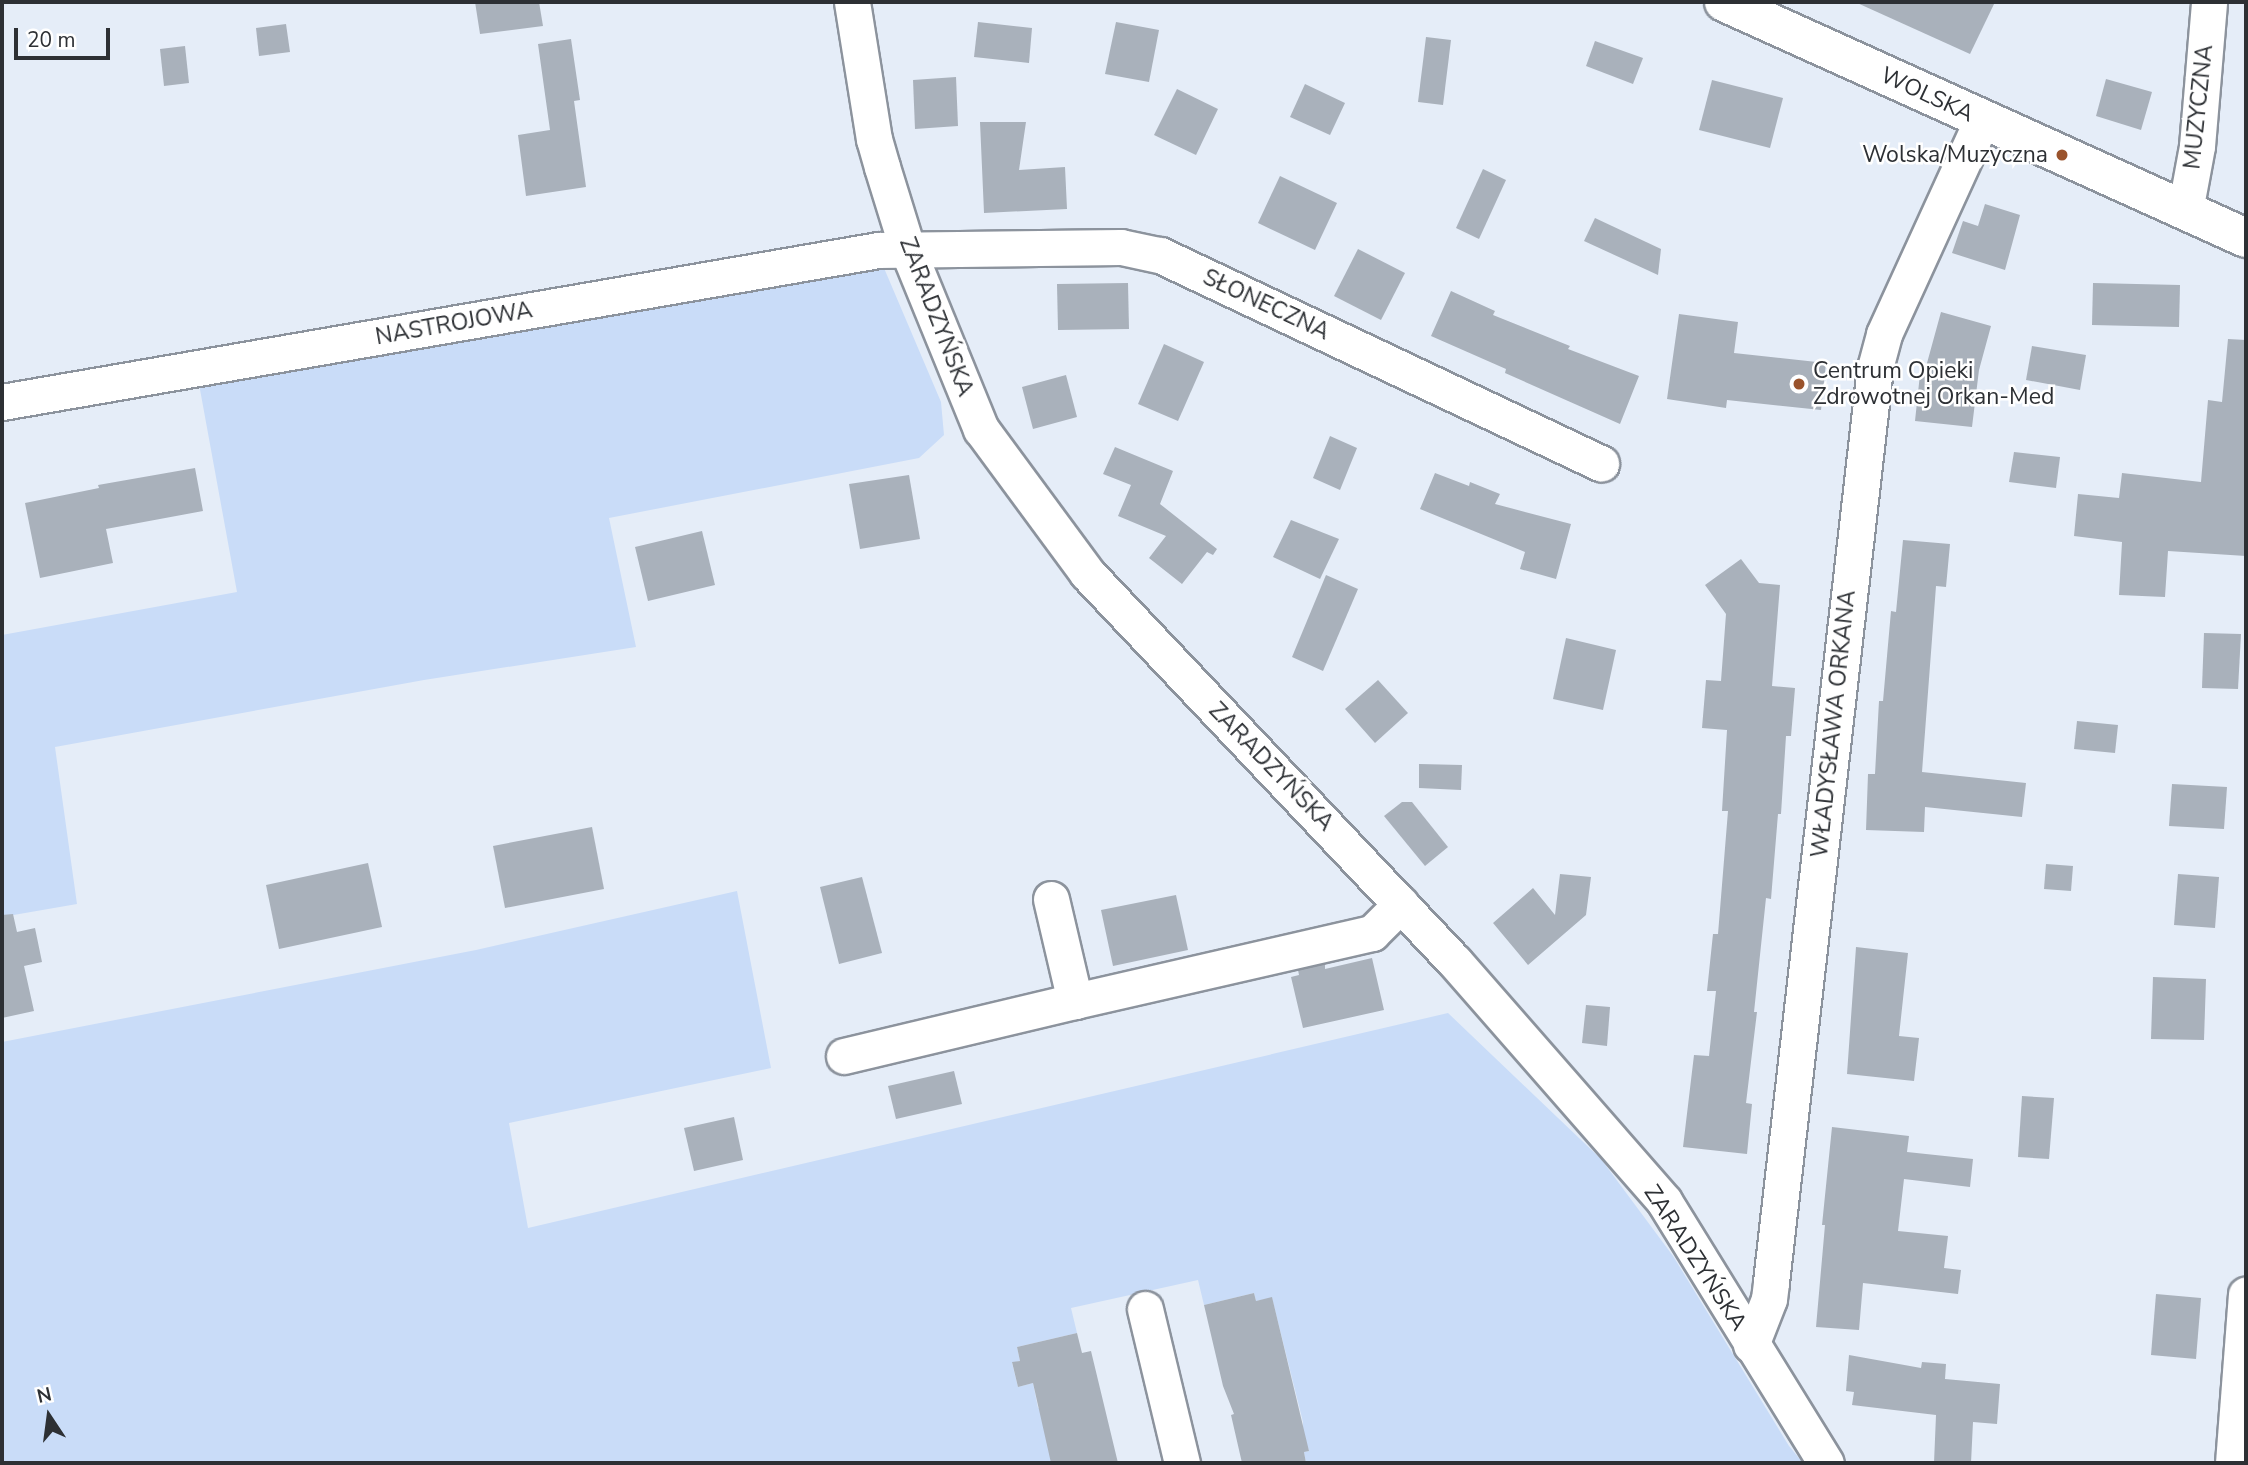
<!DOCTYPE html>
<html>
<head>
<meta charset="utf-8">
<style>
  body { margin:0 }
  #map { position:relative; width:2248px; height:1465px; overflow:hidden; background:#e5edf8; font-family:"Nunito Sans",sans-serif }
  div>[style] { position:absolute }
  .green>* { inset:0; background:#c9dcf8 }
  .building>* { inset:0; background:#a9b1bb }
  .roads { filter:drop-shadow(2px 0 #8c939d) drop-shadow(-2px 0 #8c939d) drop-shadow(0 2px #8c939d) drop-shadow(0 -2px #8c939d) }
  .minor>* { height:35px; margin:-17.5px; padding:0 17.5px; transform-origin:17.5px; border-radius:17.5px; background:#fff }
  .tertiary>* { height:38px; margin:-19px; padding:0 19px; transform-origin:19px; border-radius:19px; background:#fff }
  .dots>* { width:19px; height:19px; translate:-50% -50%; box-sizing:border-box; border:4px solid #fff; border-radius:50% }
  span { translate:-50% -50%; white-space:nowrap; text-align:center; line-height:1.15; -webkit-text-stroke:5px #fff; paint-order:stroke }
  .street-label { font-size:23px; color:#2d3034 }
  .poi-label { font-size:23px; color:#2d3034 }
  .right { translate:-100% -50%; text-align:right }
  .left { translate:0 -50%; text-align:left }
  .frame { position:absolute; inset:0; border:4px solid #2d3034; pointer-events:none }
  .north { position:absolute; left:14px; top:1381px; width:70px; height:70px; -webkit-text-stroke:5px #fff; paint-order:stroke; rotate:347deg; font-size:19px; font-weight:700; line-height:28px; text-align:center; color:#2d3034 }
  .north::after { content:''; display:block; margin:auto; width:24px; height:32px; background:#2d3034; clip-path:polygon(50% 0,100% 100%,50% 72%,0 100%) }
  .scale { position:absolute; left:14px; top:28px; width:96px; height:32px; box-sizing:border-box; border:4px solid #2d3034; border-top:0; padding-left:9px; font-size:21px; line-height:24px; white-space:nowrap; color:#2d3034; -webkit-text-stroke:5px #fff; paint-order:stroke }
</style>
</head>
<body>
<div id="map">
  <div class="green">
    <i style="clip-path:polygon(881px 261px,941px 402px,944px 435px,919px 458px,609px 518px,636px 647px,424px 680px,55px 747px,77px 904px,2px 917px,2px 635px,237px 592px,199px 384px)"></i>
    <i style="clip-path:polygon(737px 891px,771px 1068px,509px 1123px,528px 1228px,1448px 1013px,1601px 1159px,1673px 1256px,1789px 1446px,1803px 1463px,1306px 1463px,1304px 1452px,1309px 1451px,1308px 1448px,1297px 1427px,1303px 1426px,1303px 1422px,1272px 1298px,1256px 1301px,1254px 1293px,1204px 1305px,1198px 1280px,1071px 1308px,1077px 1333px,1017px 1347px,1020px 1361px,1012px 1363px,1018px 1387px,1033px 1383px,1038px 1408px,1046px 1407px,1045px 1434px,1052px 1463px,2px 1463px,2px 1042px,476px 950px)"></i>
  </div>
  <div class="building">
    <i style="clip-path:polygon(475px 2px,539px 2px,543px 26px,480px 34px)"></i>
    <i style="clip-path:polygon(1855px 2px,1995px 2px,1970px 54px)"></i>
    <i style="clip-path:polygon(978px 22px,1032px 28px,1029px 63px,974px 57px)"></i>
    <i style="clip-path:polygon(1116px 22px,1159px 30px,1149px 82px,1105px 74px)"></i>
    <i style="clip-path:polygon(286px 24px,290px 52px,259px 56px,256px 28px)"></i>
    <i style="clip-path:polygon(1426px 37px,1451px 40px,1443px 105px,1418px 102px)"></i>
    <i style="clip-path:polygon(571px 39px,580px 100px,574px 101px,586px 187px,526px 196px,518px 135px,550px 130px,538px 44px)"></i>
    <i style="clip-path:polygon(1595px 41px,1643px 58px,1633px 84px,1586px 66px)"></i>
    <i style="clip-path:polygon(185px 46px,189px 83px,164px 86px,160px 49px)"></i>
    <i style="clip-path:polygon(956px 77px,958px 126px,915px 129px,913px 80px)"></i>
    <i style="clip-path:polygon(2106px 79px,2152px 92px,2141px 130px,2096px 116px)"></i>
    <i style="clip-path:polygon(1712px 80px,1783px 98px,1770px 148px,1699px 130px)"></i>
    <i style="clip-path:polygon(1305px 84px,1345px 103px,1330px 135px,1290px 117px)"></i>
    <i style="clip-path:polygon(1177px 89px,1218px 109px,1196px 155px,1154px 135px)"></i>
    <i style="clip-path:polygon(980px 122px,1026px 122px,1019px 170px,1065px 167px,1067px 209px,984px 213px)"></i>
    <i style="clip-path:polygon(1483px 169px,1506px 180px,1479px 239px,1456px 228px)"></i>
    <i style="clip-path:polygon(1280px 176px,1337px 203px,1315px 250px,1258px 223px)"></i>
    <i style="clip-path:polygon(1985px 204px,2020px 215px,2005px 270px,1952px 253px,1963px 221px,1978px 226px)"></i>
    <i style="clip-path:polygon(1595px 218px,1661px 249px,1658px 275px,1584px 241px)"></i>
    <i style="clip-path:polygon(1358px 249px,1405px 273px,1381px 320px,1334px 296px)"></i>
    <i style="clip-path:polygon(1128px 283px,1129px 329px,1058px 330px,1057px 284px)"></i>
    <i style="clip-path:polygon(2093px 283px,2180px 285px,2179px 327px,2092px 325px)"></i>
    <i style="clip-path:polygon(1451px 291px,1495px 311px,1493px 315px,1570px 346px,1568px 349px,1639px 376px,1620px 424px,1505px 373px,1506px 369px,1431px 336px)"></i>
    <i style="clip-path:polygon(1941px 312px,1991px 326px,1979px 370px,1972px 427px,1915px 421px,1920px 374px,1924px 374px)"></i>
    <i style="clip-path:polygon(1679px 314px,1738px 322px,1734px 353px,1826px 363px,1821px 410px,1727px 400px,1726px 408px,1667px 399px)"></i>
    <i style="clip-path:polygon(2228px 339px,2246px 340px,2246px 556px,2168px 551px,2165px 597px,2119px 595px,2122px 542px,2074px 536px,2078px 494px,2119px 498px,2122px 473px,2201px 482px,2208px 400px,2222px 402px)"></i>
    <i style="clip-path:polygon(1164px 344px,1204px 362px,1178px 421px,1138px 404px)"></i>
    <i style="clip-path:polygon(2032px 346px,2086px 355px,2080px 390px,2026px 380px)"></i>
    <i style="clip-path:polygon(1066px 375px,1077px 417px,1033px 429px,1022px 387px)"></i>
    <i style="clip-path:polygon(1330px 436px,1357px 448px,1340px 490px,1313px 478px)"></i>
    <i style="clip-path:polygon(1115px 447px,1173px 471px,1160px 504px,1217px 549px,1213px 555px,1207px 552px,1182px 584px,1149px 558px,1166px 536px,1118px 516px,1131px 485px,1103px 474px)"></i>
    <i style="clip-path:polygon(2014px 452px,2060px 457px,2056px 488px,2009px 482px)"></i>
    <i style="clip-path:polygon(195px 468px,203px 511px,106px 529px,113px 563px,40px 578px,25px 503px,99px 488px,98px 485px)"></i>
    <i style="clip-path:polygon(1435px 473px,1469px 486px,1470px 482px,1500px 494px,1495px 504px,1571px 524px,1556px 579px,1520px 569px,1525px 552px,1420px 509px)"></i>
    <i style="clip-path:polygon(909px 475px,920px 539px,860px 549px,849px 484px)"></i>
    <i style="clip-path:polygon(1291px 520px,1339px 539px,1320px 579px,1273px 557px)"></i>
    <i style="clip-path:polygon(702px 531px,715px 585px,648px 601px,635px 547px)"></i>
    <i style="clip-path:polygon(1903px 540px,1950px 544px,1946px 587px,1936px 586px,1922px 772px,2026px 783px,2022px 817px,1925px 807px,1924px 832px,1866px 830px,1868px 774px,1875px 774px,1879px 701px,1883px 701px,1891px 611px,1896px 612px)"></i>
    <i style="clip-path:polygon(1741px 559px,1759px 583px,1780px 585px,1772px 686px,1795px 688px,1791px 736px,1786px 736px,1781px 814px,1778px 814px,1771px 899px,1766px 898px,1754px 1012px,1757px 1012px,1746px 1103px,1752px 1104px,1747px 1154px,1683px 1147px,1694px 1055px,1709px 1056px,1716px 991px,1707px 991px,1713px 934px,1718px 934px,1728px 811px,1722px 811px,1727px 730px,1702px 728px,1706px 680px,1721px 681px,1726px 614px,1705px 585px)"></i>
    <i style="clip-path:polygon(1326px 575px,1358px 589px,1323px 671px,1292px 657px)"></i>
    <i style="clip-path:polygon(2204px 633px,2241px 634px,2238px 689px,2202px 688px)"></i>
    <i style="clip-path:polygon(1566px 638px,1616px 650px,1603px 710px,1553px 699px)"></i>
    <i style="clip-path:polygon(1378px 680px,1408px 713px,1375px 743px,1345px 709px)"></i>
    <i style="clip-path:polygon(2077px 721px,2118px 725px,2115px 753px,2074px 749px)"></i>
    <i style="clip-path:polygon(1419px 764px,1462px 765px,1461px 790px,1419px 788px)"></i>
    <i style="clip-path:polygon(2172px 784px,2227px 787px,2224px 829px,2169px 826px)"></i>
    <i style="clip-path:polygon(1402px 802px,1412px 802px,1448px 847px,1425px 866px,1384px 816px)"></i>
    <i style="clip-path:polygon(592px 827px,604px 889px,505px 908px,493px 846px)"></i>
    <i style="clip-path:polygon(368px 863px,382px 927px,279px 949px,266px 885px)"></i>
    <i style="clip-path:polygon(2046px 864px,2073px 866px,2071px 891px,2044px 889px)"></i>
    <i style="clip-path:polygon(1560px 874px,1591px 877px,1586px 915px,1528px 965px,1493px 923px,1533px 888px,1555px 915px)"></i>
    <i style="clip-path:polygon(2178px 874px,2219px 877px,2215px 928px,2174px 925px)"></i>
    <i style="clip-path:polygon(862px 877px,882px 953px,839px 964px,820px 887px)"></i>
    <i style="clip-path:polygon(1176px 895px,1188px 950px,1113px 966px,1101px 910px)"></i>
    <i style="clip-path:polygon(13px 914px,17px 932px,35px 928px,42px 962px,24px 966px,34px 1011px,2px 1018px,2px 915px)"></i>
    <i style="clip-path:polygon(1856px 947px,1908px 953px,1899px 1036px,1919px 1038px,1914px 1081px,1847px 1074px)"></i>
    <i style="clip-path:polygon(1372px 958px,1384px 1010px,1303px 1028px,1291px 977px,1299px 975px,1298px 970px,1325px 964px,1325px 969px)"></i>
    <i style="clip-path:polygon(2153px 977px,2206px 979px,2204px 1040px,2151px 1039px)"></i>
    <i style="clip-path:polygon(1586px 1005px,1610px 1007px,1607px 1046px,1582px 1043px)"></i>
    <i style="clip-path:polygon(954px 1071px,962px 1104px,896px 1119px,888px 1086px)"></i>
    <i style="clip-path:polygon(2022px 1096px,2054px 1098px,2049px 1159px,2018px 1157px)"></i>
    <i style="clip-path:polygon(734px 1117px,743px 1160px,694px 1171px,684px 1128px)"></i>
    <i style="clip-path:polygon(1832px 1127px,1909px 1136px,1907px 1152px,1973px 1159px,1970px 1187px,1904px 1179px,1898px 1231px,1948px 1236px,1944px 1268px,1961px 1270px,1958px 1294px,1863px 1283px,1859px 1330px,1816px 1327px,1825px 1225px,1822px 1225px)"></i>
    <i style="clip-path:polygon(1254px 1293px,1256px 1301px,1272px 1297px,1309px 1451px,1304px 1452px,1306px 1463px,1242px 1463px,1231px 1415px,1234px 1414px,1223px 1386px,1204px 1305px)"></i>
    <i style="clip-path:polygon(2156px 1294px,2201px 1298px,2196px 1359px,2151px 1355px)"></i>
    <i style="clip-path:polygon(1077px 1333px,1082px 1353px,1091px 1351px,1118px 1463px,1051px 1463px,1033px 1383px,1018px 1387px,1012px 1362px,1020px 1361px,1017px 1347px)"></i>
    <i style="clip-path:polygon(1849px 1355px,1921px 1368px,1922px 1362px,1946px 1364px,1945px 1379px,2000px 1384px,1997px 1424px,1973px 1422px,1971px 1463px,1934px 1463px,1936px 1415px,1852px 1405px,1854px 1392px,1846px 1391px)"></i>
  </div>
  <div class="roads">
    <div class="minor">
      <i style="left:852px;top:2px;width:139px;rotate:80.9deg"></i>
      <i style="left:874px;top:139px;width:29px;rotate:74deg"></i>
      <i style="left:882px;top:167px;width:85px;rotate:72.8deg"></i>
      <i style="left:907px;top:248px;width:196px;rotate:67.8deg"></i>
      <i style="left:981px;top:429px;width:179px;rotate:53.6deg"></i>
      <i style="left:1087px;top:573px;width:535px;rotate:46.59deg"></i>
      <i style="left:1455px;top:962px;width:317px;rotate:48.8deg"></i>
      <i style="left:1664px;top:1201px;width:308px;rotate:58.3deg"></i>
      <i style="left:2185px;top:211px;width:66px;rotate:-79.5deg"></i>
      <i style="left:2197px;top:146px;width:144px;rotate:-85.2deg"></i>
      <i style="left:2px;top:402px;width:889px;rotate:-9.84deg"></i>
      <i style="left:878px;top:250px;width:243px;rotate:-0.7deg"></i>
      <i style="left:1121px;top:247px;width:40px;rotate:12deg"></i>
      <i style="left:1160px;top:255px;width:488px;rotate:25.3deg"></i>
      <i style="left:1051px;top:899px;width:105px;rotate:76.8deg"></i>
      <i style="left:1075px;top:1001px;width:305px;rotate:-12.9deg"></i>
      <i style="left:1372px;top:933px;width:41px;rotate:-45deg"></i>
      <i style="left:844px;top:1056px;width:237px;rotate:-13.4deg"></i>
      <i style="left:1145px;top:1309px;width:158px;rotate:76.5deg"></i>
      <i style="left:1751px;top:1345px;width:49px;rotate:-68.6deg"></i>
      <i style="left:1769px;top:1299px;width:17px;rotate:-83deg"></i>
      <i style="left:1771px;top:1282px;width:920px;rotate:-83.51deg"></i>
      <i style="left:1875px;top:368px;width:35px;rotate:-75deg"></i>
      <i style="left:1884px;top:334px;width:235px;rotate:-65.4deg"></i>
      <i style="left:2233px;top:1463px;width:169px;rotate:-85.6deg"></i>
    </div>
    <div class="tertiary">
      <i style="left:1724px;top:2px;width:573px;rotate:24.33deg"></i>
    </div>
  </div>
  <div class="dots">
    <i style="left:2062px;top:155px;background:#9a532c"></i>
    <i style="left:1799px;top:384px;background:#9a532c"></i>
  </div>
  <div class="street-label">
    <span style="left:1927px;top:95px;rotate:25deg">WOLSKA</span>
    <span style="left:2199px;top:107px;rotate:-84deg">MUZYCZNA</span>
    <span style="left:1266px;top:305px;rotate:25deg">SŁONECZNA</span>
    <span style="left:936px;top:317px;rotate:69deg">ZARADZYŃSKA</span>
    <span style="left:454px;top:324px;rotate:-10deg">NASTROJOWA</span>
    <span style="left:1834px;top:724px;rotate:-84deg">WŁADYSŁAWA ORKANA</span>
    <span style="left:1271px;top:767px;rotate:46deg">ZARADZYŃSKA</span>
    <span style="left:1695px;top:1258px;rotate:57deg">ZARADZYŃSKA</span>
  </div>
  <div class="poi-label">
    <span class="right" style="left:2048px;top:155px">Wolska/Muzyczna</span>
    <span class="left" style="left:1813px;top:384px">Centrum Opieki<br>Zdrowotnej Orkan-Med</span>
  </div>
  <div class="frame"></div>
  <div class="north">N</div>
  <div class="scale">20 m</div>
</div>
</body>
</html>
